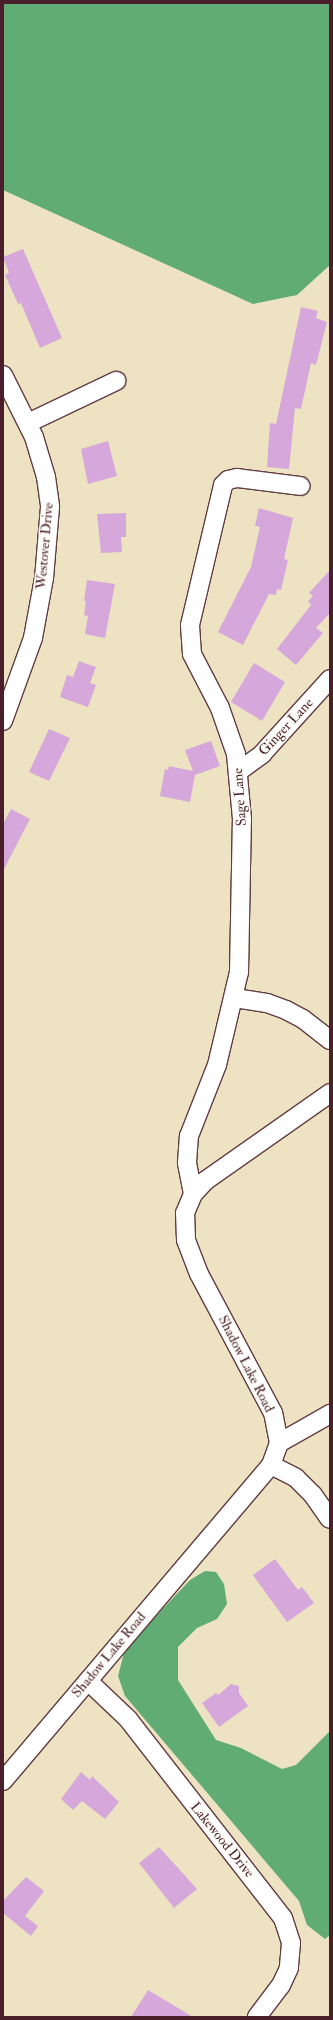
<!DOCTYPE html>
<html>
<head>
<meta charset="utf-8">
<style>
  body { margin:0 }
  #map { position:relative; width:333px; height:2020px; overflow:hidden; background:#ede3c3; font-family:"IM FELL Double Pica",serif }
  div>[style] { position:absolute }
  .forest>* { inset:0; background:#60ac74 }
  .building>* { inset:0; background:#d5a7db }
  .roads { filter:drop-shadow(1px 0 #623c42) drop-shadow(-1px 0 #623c42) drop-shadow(0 1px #623c42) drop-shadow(0 -1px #623c42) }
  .minor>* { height:18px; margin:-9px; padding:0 9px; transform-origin:9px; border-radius:9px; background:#fff }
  span { translate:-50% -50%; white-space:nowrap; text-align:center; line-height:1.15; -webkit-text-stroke:3px #fdfcf7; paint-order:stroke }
  .street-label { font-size:14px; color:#4a1f2b }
  .frame { position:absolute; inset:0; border:4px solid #4a1f2b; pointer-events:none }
</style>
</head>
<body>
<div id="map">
  <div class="forest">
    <i style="clip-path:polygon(3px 3px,330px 3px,330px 265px,297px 295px,253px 304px,3px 190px)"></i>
    <i style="clip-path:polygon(205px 1571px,216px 1572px,224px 1584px,227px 1604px,217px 1619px,197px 1628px,178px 1647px,178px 1680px,216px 1740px,241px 1748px,282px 1769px,296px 1765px,330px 1731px,330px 1935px,325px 1939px,307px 1925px,299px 1901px,125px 1696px,118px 1676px,125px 1649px,190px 1580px)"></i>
  </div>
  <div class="building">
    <i style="clip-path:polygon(23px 249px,62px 338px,40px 348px,21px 303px,18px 304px,5px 275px,9px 273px,3px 257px)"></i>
    <i style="clip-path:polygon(301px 307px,318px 311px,316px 318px,327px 322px,316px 365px,311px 363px,301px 409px,295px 408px,289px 469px,267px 467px,270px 423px,276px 424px)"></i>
    <i style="clip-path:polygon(108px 441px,117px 476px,88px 484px,81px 449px)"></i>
    <i style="clip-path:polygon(259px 508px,293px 518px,284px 559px,288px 560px,281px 590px,277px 589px,276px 595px,269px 594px,243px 645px,218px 632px,251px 567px,260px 527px,255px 526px)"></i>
    <i style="clip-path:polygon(126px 513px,126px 537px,121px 537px,122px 552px,101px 553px,97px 514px)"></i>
    <i style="clip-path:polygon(330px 570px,330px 613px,316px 628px,323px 633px,296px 665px,277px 649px,311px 605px,308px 601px,313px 596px,309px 593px)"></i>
    <i style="clip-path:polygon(87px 580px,115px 584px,105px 638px,85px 634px,88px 616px,84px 615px,86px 601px,84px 601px)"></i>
    <i style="clip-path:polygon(79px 661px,96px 667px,90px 683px,96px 685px,88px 707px,60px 697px,67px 675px,73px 677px)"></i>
    <i style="clip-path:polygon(254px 663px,285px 682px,262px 721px,231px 702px)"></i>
    <i style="clip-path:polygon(49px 729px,70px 738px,49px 781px,29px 772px)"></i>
    <i style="clip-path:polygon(211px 741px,220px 766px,195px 775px,190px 802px,160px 796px,165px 769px,168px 770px,169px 766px,193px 771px,185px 750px)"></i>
    <i style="clip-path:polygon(11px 809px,30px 819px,3px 871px,3px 824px)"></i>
    <i style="clip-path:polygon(275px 1559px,298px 1590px,302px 1587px,314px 1603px,287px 1622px,253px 1575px)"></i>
    <i style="clip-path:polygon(231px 1684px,239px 1686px,239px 1693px,248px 1706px,219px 1727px,202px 1703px,216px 1693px,218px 1695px)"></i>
    <i style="clip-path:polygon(81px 1772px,90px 1780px,92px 1776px,119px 1802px,105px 1819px,82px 1801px,73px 1810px,61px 1799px)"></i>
    <i style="clip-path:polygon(159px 1847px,197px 1889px,174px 1908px,139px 1863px)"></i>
    <i style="clip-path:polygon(26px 1877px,44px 1891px,25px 1916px,38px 1926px,31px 1936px,3px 1913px,3px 1901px)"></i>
    <i style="clip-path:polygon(148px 1990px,193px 2017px,131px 2017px)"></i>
  </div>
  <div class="roads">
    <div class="minor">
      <i style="left:3px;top:375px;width:69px;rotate:63.4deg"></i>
      <i style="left:34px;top:437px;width:42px;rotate:73.3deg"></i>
      <i style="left:46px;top:477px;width:30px;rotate:82deg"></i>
      <i style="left:50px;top:507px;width:71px;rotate:94.8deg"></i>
      <i style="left:44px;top:578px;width:61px;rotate:100.4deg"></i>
      <i style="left:33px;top:638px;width:88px;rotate:109.9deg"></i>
      <i style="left:28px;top:423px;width:98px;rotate:-25.5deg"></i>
      <i style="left:239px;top:771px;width:29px;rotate:-36deg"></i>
      <i style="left:262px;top:754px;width:101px;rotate:-47.8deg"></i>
      <i style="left:235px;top:998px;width:32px;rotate:9deg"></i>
      <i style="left:267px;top:1003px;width:20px;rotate:20deg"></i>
      <i style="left:286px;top:1010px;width:19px;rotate:28deg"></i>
      <i style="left:303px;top:1019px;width:34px;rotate:38deg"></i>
      <i style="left:193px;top:1194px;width:32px;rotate:-101deg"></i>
      <i style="left:187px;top:1163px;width:27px;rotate:-86deg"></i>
      <i style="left:189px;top:1136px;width:76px;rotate:-68.5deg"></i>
      <i style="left:217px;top:1065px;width:96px;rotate:-76.7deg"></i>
      <i style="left:239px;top:972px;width:153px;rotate:-88.9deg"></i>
      <i style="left:242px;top:819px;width:65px;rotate:-95.3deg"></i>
      <i style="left:236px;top:754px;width:49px;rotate:-109.2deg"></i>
      <i style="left:220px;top:708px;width:61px;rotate:-117.4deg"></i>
      <i style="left:192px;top:654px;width:29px;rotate:-94deg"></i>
      <i style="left:190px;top:625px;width:144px;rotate:-76.7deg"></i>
      <i style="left:223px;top:485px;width:7px;rotate:-45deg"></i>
      <i style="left:228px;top:480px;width:9px;rotate:-13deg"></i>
      <i style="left:237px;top:478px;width:64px;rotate:7.2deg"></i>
      <i style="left:279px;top:1443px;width:59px;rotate:-29.6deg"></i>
      <i style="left:271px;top:1465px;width:28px;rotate:27deg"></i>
      <i style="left:296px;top:1478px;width:24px;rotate:45deg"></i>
      <i style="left:313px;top:1495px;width:29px;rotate:55deg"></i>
      <i style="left:88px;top:1681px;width:55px;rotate:43.5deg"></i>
      <i style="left:128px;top:1719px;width:252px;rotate:52.1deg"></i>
      <i style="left:283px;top:1918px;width:26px;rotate:72deg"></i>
      <i style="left:291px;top:1943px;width:25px;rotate:95deg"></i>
      <i style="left:289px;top:1968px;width:19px;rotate:115deg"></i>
      <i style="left:281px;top:1985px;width:40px;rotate:127deg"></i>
      <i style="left:3px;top:1781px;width:414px;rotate:-49.7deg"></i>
      <i style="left:271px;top:1465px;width:23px;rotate:-70deg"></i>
      <i style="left:279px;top:1443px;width:31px;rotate:-101deg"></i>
      <i style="left:273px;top:1413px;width:157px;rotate:-118deg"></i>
      <i style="left:199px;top:1274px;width:36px;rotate:-111deg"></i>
      <i style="left:186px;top:1240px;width:27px;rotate:-92deg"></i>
      <i style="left:185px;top:1213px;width:21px;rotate:-67deg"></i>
      <i style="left:193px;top:1194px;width:18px;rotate:-47deg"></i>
      <i style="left:205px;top:1181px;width:153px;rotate:-35.1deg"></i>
    </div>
  </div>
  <div class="street-label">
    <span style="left:45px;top:546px;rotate:-85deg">Westover Drive</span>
    <span style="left:286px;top:727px;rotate:-47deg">Ginger Lane</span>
    <span style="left:240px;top:797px;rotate:-94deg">Sage Lane</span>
    <span style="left:246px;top:1364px;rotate:63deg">Shadow Lake Road</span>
    <span style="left:109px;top:1655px;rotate:-50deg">Shadow Lake Road</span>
    <span style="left:222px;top:1840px;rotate:51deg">Lakewood Drive</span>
  </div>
  <div class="frame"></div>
</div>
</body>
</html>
